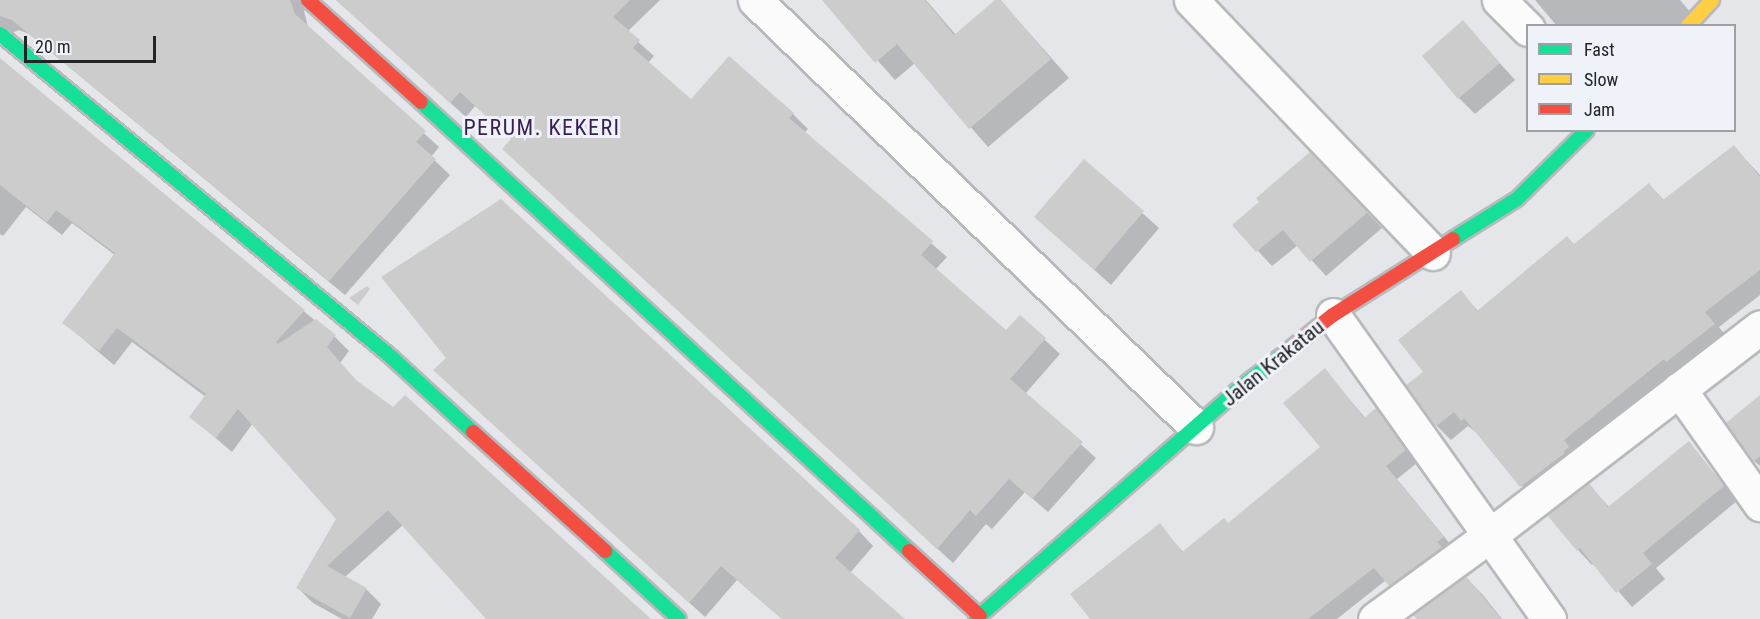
<!DOCTYPE html>
<html>
<head>
<meta charset="utf-8">
<style>
  body { margin:0 }
  #map { position:relative; width:1760px; height:619px; overflow:hidden; background:#e5e6ea; font-family:"Roboto Condensed",sans-serif }
  div>[style] { position:absolute }
  .shadow>* { inset:0; background:#0003 }
  .building>* { inset:0; background:#cdcccd }
  .roads { filter:drop-shadow(2px 0 #b8b9bc) drop-shadow(-2px 0 #b8b9bc) drop-shadow(0 2px #b8b9bc) drop-shadow(0 -2px #b8b9bc) }
  .street>* { height:33px; margin:-16.5px; padding:0 16.5px; transform-origin:16.5px; border-radius:16.5px; background:#fbfbfc }
  .fast>* { height:14px; margin:-7px; padding:0 7px; transform-origin:7px; border-radius:7px; background:#16e098 }
  .slow>* { height:14px; margin:-7px; padding:0 7px; transform-origin:7px; border-radius:7px; background:#ffcf43 }
  .jam>* { height:14px; margin:-7px; padding:0 7px; transform-origin:7px; border-radius:7px; background:#f24e42 }
  span { translate:-50% -50%; white-space:nowrap; text-align:center; line-height:1.15; -webkit-text-stroke:6px #f0f2fa; paint-order:stroke }
  .street-label { font-size:21px; color:#232426 }
  .neighbourhood-label { font-size:22px; color:#3a1d55; letter-spacing:1.5px }
  .legend { position:absolute; left:1526px; top:24px; width:210px; height:108px; box-sizing:border-box; background:#f0f2fa; border:2px solid #9ea0a5; margin:0; padding:8px 10px; list-style:none; font-size:18px; color:#232426 }
  .legend li { display:flex; align-items:center; gap:12px; height:30px }
  .legend b { width:30px; border:2px solid #9ea0a5 }
  .scale { position:absolute; left:24px; top:36px; width:132px; height:27px; box-sizing:border-box; border:3px solid #232426; border-top:0; padding-left:8px; font-size:18px; line-height:21px; white-space:nowrap; color:#232426; -webkit-text-stroke:4px #f0f2fa; paint-order:stroke }
</style>
</head>
<body>
<div id="map">
  <div class="shadow">
    <i style="clip-path:polygon(0 0,312px 0,304px 11px,308px 27px,439px 147px,431px 157px,450px 175px,345px 295px,29px 34px,19px 30px,0 38px)"></i>
    <i style="clip-path:polygon(336px 0,660px 0,627px 32px,654px 56px,648px 63px,692px 101px,793px 114px,808px 129px,804px 133px,947px 257px,935px 270px,1007px 333px,1020px 317px,1060px 354px,1025px 394px,1096px 458px,1048px 512px,1025px 492px,992px 529px,986px 524px,953px 563px,519px 164px,513px 139px,475px 106px,466px 117px)"></i>
    <i style="clip-path:polygon(824px 0,926px 0,956px 35px,1000px 0,1069px 78px,988px 147px,915px 63px,895px 80px)"></i>
    <i style="clip-path:polygon(1535px 0,1680px 0,1692px 14px,1678px 26px,1557px 26px)"></i>
    <i style="clip-path:polygon(1463px 22px,1515px 80px,1475px 114px,1459px 98px)"></i>
    <i style="clip-path:polygon(0 60px,335px 337px,349px 351px,340px 363px,359px 384px,649px 619px,488px 619px,403px 525px,345px 577px,366px 589px,381px 604px,372px 619px,342px 619px,313px 603px,298px 588px,338px 519px,253px 423px,232px 452px,191px 417px,206px 397px,132px 342px,114px 365px,64px 323px,115px 255px,72px 223px,62px 235px,26px 207px,3px 236px,0 234px)"></i>
    <i style="clip-path:polygon(1734px 147px,1760px 175px,1760px 295px,1719px 327px,1728px 339px,1535px 501px,1477px 433px,1468px 426px,1451px 440px,1437px 426px,1408px 385px,1425px 372px,1461px 292px,1478px 311px,1575px 245px,1649px 185px,1665px 201px)"></i>
    <i style="clip-path:polygon(1084px 161px,1159px 228px,1111px 285px,1036px 217px)"></i>
    <i style="clip-path:polygon(1325px 169px,1382px 228px,1326px 276px,1298px 245px,1272px 266px,1234px 225px)"></i>
    <i style="clip-path:polygon(1325px 370px,1366px 419px,1376px 410px,1388px 423px,1417px 463px,1397px 479px,1455px 550px,1400px 594px,1386px 580px,1337px 619px,1091px 619px,1159px 525px,1184px 553px,1228px 525px,1322px 447px)"></i>
    <i style="clip-path:polygon(450px 385px,859px 531px,873px 546px,850px 573px,901px 619px,782px 619px,737px 580px,705px 617px)"></i>
    <i style="clip-path:polygon(1760px 397px,1760px 466px,1754px 461px)"></i>
    <i style="clip-path:polygon(1689px 443px,1737px 501px,1656px 568px,1665px 579px,1632px 607px,1594px 563px,1592px 565px,1578px 550px,1549px 515px,1589px 485px,1610px 508px)"></i>
    <i style="clip-path:polygon(1466px 578px,1482px 594px,1502px 619px,1433px 619px)"></i>
  </div>
  <div class="building">
    <i style="clip-path:polygon(0 0,290px 0,295px 14px,426px 131px,416px 142px,436px 159px,329px 281px,12px 20px,0 16px)"></i>
    <i style="clip-path:polygon(336px 0,630px 0,613px 17px,640px 40px,633px 48px,691px 99px,729px 56px,794px 113px,789px 118px,933px 241px,921px 255px,1006px 330px,1020px 315px,1046px 338px,1010px 379px,1083px 442px,1032px 499px,1009px 479px,976px 516px,970px 510px,937px 549px,502px 149px,511px 139px,460px 92px,450px 103px)"></i>
    <i style="clip-path:polygon(822px 0,925px 0,954px 35px,995px 0,1001px 0,1051px 59px,969px 129px,897px 44px,875px 63px)"></i>
    <i style="clip-path:polygon(1463px 20px,1500px 63px,1458px 99px,1422px 56px)"></i>
    <i style="clip-path:polygon(0 58px,305px 310px,276px 342px,278px 344px,316px 319px,336px 335px,327px 347px,356px 380px,393px 407px,405px 395px,651px 619px,486px 619px,388px 510px,327px 566px,367px 588px,350px 618px,296px 588px,336px 519px,238px 409px,216px 438px,189px 417px,206px 394px,117px 328px,99px 351px,62px 323px,115px 253px,56px 210px,47px 222px,0 185px)"></i>
    <i style="clip-path:polygon(1734px 145px,1760px 177px,1760px 270px,1705px 312px,1715px 324px,1666px 362px,1664px 359px,1564px 440px,1569px 447px,1564px 451px,1565px 453px,1520px 487px,1464px 418px,1461px 421px,1454px 412px,1435px 427px,1406px 385px,1423px 372px,1398px 340px,1461px 290px,1477px 311px,1567px 236px,1574px 244px,1649px 183px,1663px 200px)"></i>
    <i style="clip-path:polygon(1310px 152px,1368px 212px,1310px 262px,1283px 230px,1256px 252px,1232px 225px,1259px 202px,1256px 198px)"></i>
    <i style="clip-path:polygon(1084px 159px,1144px 211px,1094px 270px,1034px 217px)"></i>
    <i style="clip-path:polygon(501px 199px,860px 530px,835px 558px,905px 619px,782px 619px,721px 566px,689px 603px,433px 370px,446px 358px,381px 277px)"></i>
    <i style="clip-path:polygon(367px 286px,370px 289px,358px 305px,349px 298px)"></i>
    <i style="clip-path:polygon(1325px 368px,1364px 418px,1376px 408px,1406px 450px,1386px 466px,1444px 537px,1437px 542px,1442px 547px,1389px 586px,1374px 568px,1308px 619px,1090px 619px,1070px 594px,1160px 523px,1182px 552px,1224px 518px,1228px 523px,1320px 447px,1283px 403px)"></i>
    <i style="clip-path:polygon(1760px 395px,1760px 456px,1753px 462px,1726px 423px)"></i>
    <i style="clip-path:polygon(1689px 441px,1724px 486px,1643px 553px,1652px 564px,1616px 593px,1580px 548px,1577px 551px,1547px 515px,1589px 483px,1608px 507px)"></i>
    <i style="clip-path:polygon(1466px 576px,1501px 619px,1417px 619px,1413px 615px)"></i>
  </div>
  <div class="roads">
    <div class="street">
      <i style="left:755px;top:0;width:614px;rotate:44.08deg"></i>
      <i style="left:1191px;top:0;width:350px;rotate:46.3deg"></i>
      <i style="left:1499px;top:0;width:41px;rotate:45deg"></i>
      <i style="left:1333px;top:315px;width:373px;rotate:54.6deg"></i>
      <i style="left:1679px;top:389px;width:141px;rotate:54.8deg"></i>
      <i style="left:1375px;top:619px;width:141px;rotate:-36.1deg"></i>
      <i style="left:1489px;top:536px;width:342px;rotate:-37.6deg"></i>
    </div>
    <div class="fast">
      <i style="left:0;top:34px;width:506px;rotate:39.54deg"></i>
      <i style="left:390px;top:356px;width:113px;rotate:42.5deg"></i>
      <i style="left:421px;top:102px;width:663px;rotate:42.62deg"></i>
      <i style="left:1453px;top:239px;width:75px;rotate:-32deg"></i>
      <i style="left:1517px;top:199px;width:98px;rotate:-44.6deg"></i>
      <i style="left:605px;top:551px;width:100px;rotate:42.6deg"></i>
      <i style="left:976px;top:619px;width:352px;rotate:-41.2deg"></i>
      <i style="left:1241px;top:387px;width:56px;rotate:-37.7deg"></i>
    </div>
    <div class="slow">
      <i style="left:1688px;top:26px;width:35px;rotate:-47deg"></i>
    </div>
    <div class="jam">
      <i style="left:308px;top:0;width:152px;rotate:42.1deg"></i>
      <i style="left:1285px;top:353px;width:61px;rotate:-38.4deg"></i>
      <i style="left:1333px;top:315px;width:142px;rotate:-32.3deg"></i>
      <i style="left:473px;top:432px;width:178px;rotate:42deg"></i>
      <i style="left:909px;top:551px;width:96px;rotate:42.5deg"></i>
    </div>
  </div>
  <div class="street-label">
    <span style="left:1273px;top:363px;rotate:-39deg">Jalan Krakatau</span>
  </div>
  <div class="neighbourhood-label">
    <span style="left:542px;top:128px">PERUM. KEKERI</span>
  </div>
  <ul class="legend">
  <li><b style="height:8px;background:#16e098"></b>Fast</li>
  <li><b style="height:8px;background:#ffcf43"></b>Slow</li>
  <li><b style="height:8px;background:#f24e42"></b>Jam</li>
  </ul>
  <div class="scale">20 m</div>
</div>
</body>
</html>
